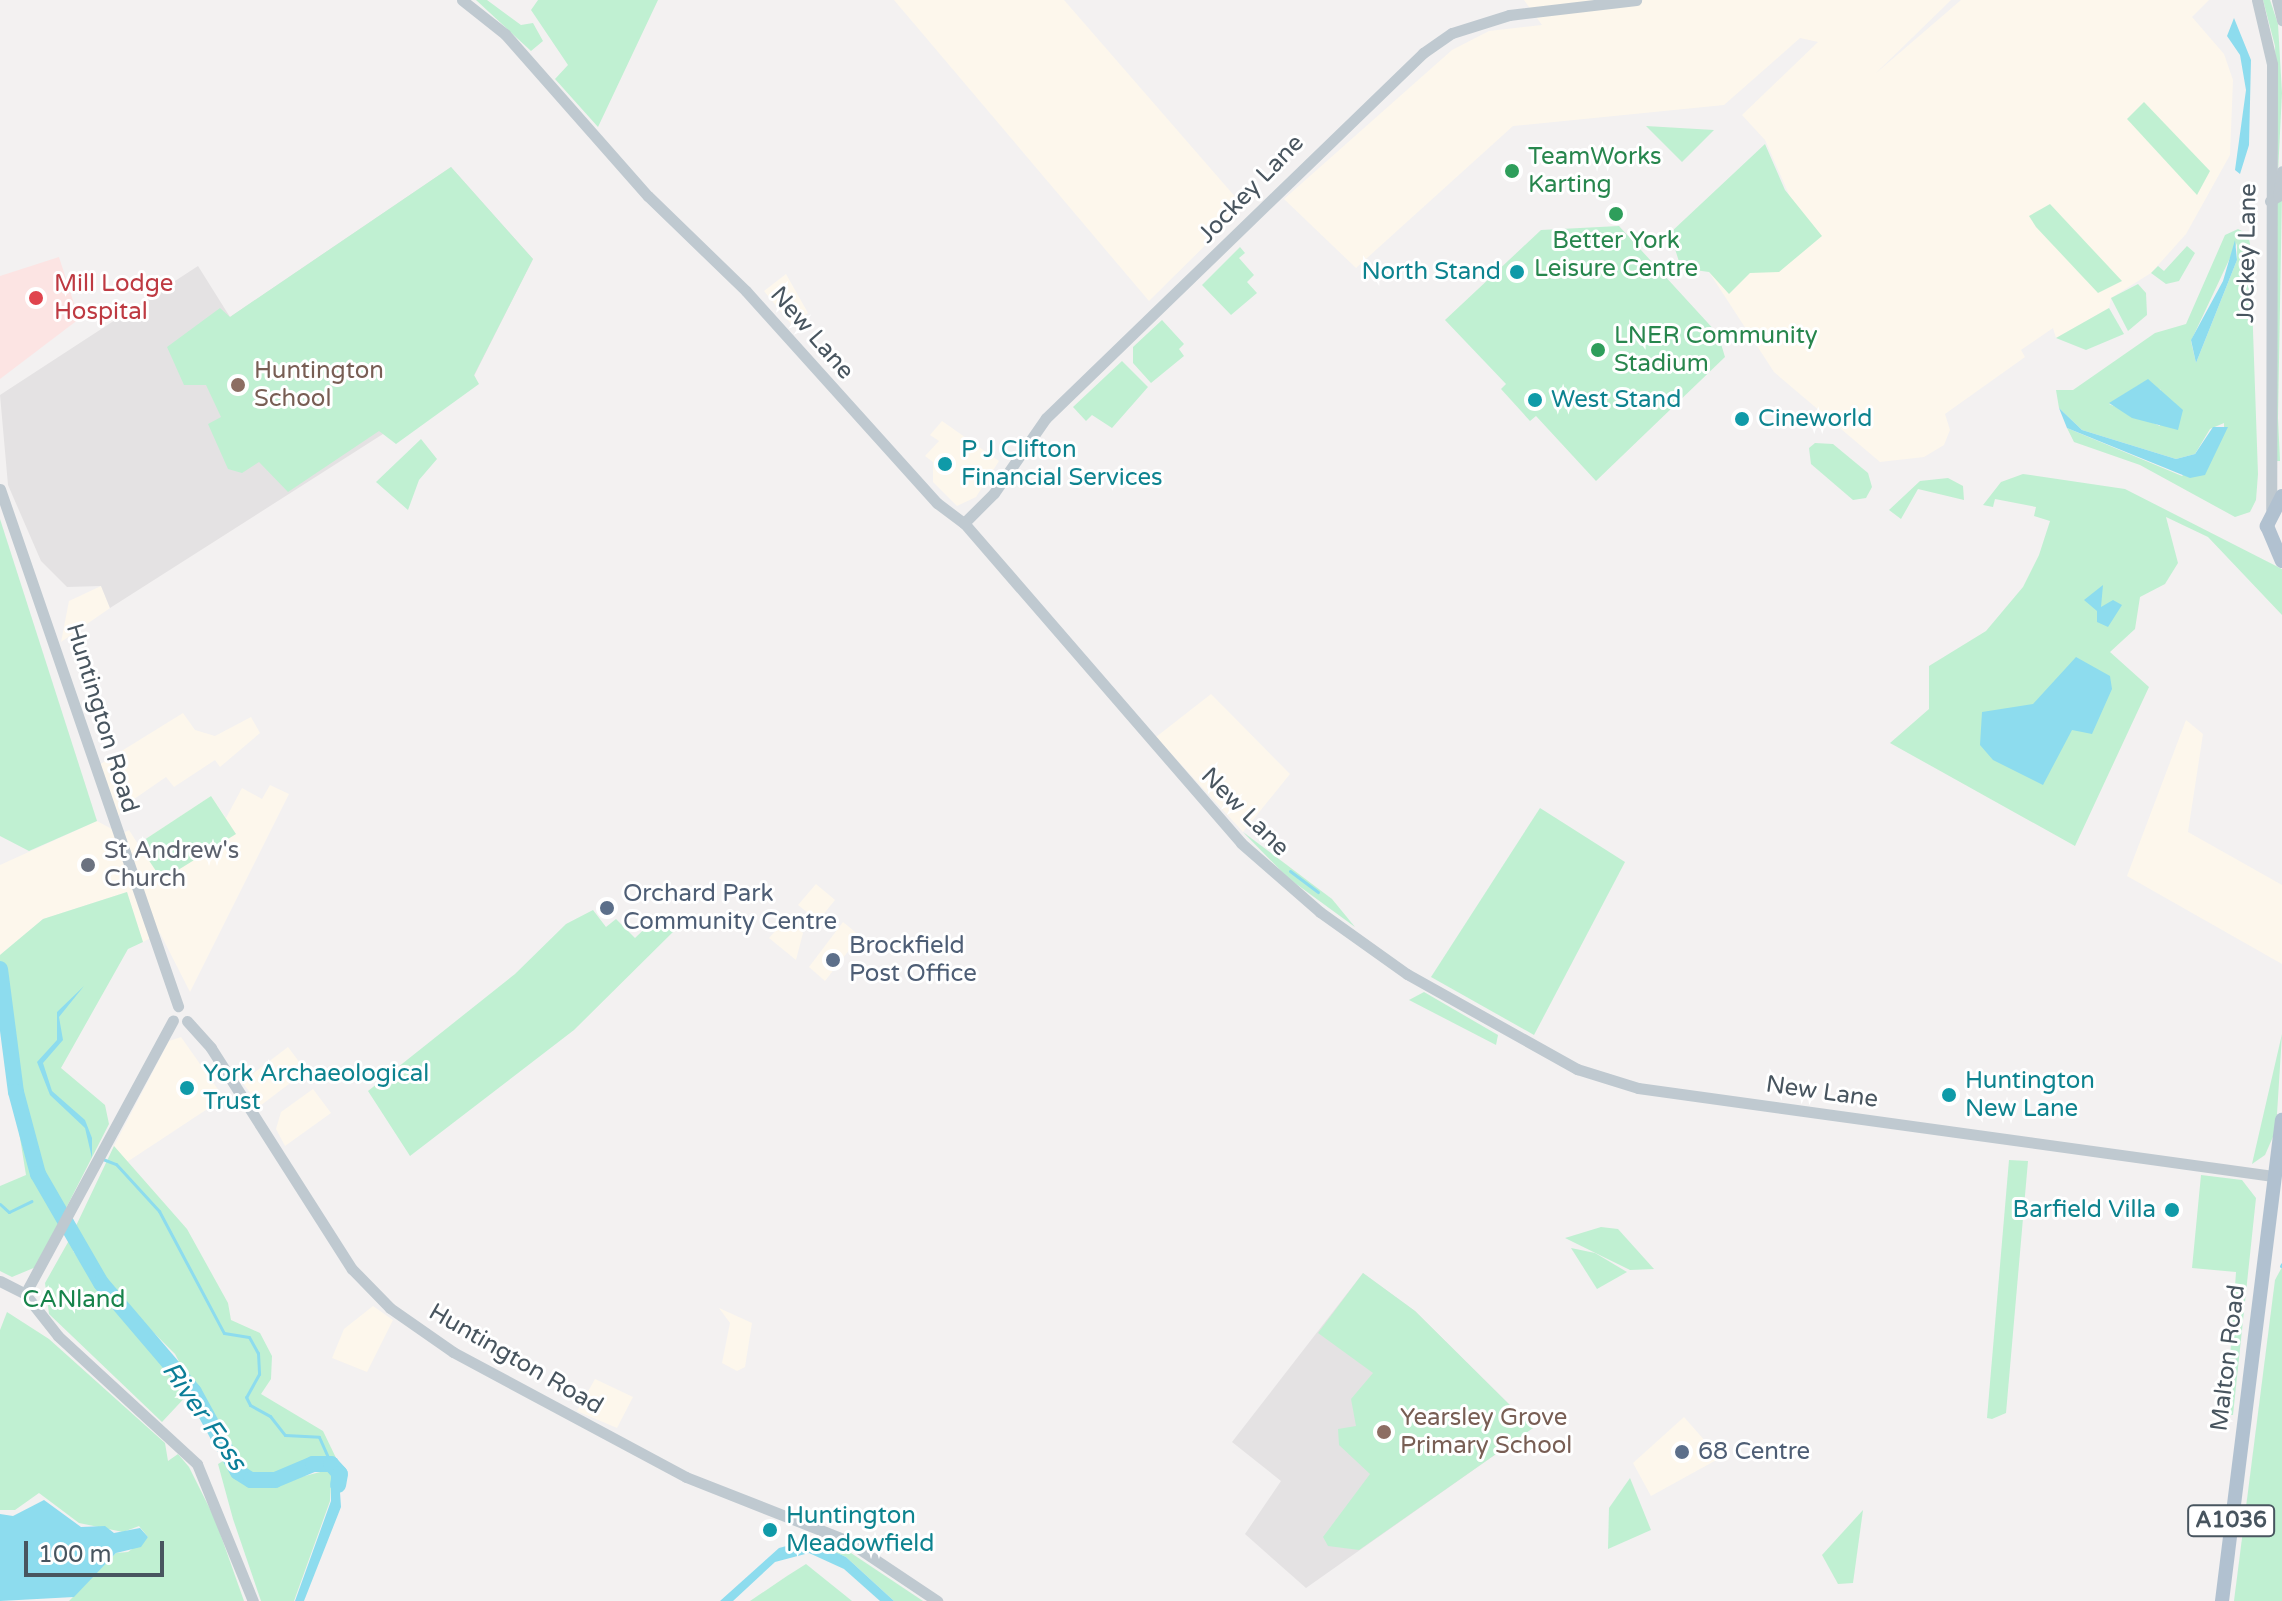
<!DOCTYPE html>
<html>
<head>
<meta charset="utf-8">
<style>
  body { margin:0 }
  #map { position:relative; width:2282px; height:1601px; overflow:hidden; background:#f3f1f1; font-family:"Varela Round",sans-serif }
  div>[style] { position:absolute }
  .commercial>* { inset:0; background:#fdf7ec }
  .education>* { inset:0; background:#e4e2e3 }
  .medical>* { inset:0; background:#fce4e3 }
  .green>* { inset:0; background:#c0f0d2 }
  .water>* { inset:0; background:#8ddcee }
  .stream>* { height:3px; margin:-1.5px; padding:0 1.5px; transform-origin:1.5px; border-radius:1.5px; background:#8ddcee }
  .river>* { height:16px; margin:-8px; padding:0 8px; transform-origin:8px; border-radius:8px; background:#8ddcee }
  .minor>* { height:11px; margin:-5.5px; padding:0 5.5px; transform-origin:5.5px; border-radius:5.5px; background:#bfc9d0 }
  .major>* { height:14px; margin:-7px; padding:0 7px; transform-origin:7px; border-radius:7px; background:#b1c1d0 }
  .dots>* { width:22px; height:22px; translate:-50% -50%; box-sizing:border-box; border:4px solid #fff; border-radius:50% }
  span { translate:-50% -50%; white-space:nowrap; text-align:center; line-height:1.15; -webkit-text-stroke:6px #fff; paint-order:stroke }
  .shield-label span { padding:2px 6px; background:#fff; border:2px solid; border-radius:6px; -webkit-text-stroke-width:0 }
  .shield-label { font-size:22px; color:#48555f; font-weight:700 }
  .leisure-label { font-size:24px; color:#27864d }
  .left { translate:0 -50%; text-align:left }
  .street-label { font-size:24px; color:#48555f }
  .culture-label { font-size:24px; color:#0d838f }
  .right { translate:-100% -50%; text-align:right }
  .health-label { font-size:24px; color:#be3a42 }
  .education-label { font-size:24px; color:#785e54 }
  .worship-label { font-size:24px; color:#5b616d }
  .service-label { font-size:24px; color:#4e5e75 }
  .park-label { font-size:24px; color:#16834a }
  .water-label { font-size:26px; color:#0b7e98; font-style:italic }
  .scale { position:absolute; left:24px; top:1541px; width:140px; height:36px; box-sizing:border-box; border:4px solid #48555f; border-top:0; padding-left:10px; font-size:24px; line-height:28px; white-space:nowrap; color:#48555f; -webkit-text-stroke:6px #fff; paint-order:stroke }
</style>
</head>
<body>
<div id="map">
  <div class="commercial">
    <i style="clip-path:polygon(894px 0,1064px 0,1244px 207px,1149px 301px)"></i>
    <i style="clip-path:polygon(1524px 0,1951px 0,1875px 74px,1961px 0,2209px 0,2192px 17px,2224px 54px,2233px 80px,2230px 155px,2186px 234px,2151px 273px,2111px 298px,2109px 308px,2056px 338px,2053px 328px,2021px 350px,2025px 357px,1945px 414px,1950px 430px,1944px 445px,1924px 457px,1880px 462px,1774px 372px,1709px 272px,1791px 199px,1765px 140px,1742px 115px,1818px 42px,1800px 38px,1724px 105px,1513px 126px,1356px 268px,1284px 199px,1452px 50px,1489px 31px,1542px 25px)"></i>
    <i style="clip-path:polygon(786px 274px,808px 313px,791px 324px,764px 291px)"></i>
    <i style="clip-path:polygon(942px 421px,999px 461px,976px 497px,957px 506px,933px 482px,933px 462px,925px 456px,939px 441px,930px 435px)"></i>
    <i style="clip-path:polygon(101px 586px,110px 608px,61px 642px,69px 601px)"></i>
    <i style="clip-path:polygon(1211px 694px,1290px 774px,1243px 832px,1156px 737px)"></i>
    <i style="clip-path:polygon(183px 713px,195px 730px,215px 736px,251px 717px,260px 733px,220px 767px,215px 760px,174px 787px,166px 777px,124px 806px,117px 819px,99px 765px)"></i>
    <i style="clip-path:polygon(2186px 720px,2203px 734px,2188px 832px,2282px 885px,2282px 964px,2127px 876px)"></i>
    <i style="clip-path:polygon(270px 785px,289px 794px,190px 992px,160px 933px,143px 942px,127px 892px,43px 919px,0 955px,0 865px,97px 821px,121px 834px,129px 830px,138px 844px,211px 796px,226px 818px,242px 788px,262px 799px)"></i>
    <i style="clip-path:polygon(816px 884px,835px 900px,818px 921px,798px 905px)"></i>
    <i style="clip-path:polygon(788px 917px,803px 933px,796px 960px,769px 938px)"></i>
    <i style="clip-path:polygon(843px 922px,860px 936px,825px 981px,809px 967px)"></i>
    <i style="clip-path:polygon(181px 1037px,224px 1098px,127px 1162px,114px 1146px,169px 1041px)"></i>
    <i style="clip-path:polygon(288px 1047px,306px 1071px,260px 1106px,242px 1082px)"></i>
    <i style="clip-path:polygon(313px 1089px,331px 1113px,285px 1146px,276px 1129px,281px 1112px)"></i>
    <i style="clip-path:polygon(373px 1306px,393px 1320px,367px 1372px,332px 1358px,344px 1329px)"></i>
    <i style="clip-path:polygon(719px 1308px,752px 1323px,745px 1367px,737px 1371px,722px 1363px,730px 1323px)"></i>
    <i style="clip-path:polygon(595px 1379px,633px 1397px,617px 1428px,577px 1411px)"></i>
    <i style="clip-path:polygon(1684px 1417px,1720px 1458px,1651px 1496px,1633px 1463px)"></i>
  </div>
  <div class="education">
    <i style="clip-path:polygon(451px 167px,533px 259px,474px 376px,110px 608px,101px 586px,67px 587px,41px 561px,8px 485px,0 395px,198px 266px,230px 317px)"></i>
    <i style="clip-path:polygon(1363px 1273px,1415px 1311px,1533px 1428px,1306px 1588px,1245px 1534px,1281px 1481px,1232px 1442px)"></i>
  </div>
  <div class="medical">
    <i style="clip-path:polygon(59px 257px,79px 319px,0 379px,0 276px)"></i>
  </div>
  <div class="green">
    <i style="clip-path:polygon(476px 0,487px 0,521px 25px,533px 23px,543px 41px,531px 51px)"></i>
    <i style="clip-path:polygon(538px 0,658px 0,598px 127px,555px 79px,568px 65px,531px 10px)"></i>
    <i style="clip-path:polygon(2263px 0,2270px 0,2278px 24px,2282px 93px,2278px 173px,2275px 46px)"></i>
    <i style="clip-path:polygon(2144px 102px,2210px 171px,2197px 195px,2127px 119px)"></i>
    <i style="clip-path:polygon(1646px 126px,1714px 130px,1682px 162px)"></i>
    <i style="clip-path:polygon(1765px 144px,1785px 190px,1822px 236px,1779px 272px,1750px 273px,1729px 294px,1709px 272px,1681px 268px,1670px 233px)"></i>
    <i style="clip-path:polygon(451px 167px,533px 259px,474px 375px,479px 384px,396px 444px,379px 431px,288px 492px,259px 462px,242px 473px,228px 469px,208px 424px,221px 417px,206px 385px,184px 385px,167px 347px,220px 308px,230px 317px)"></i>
    <i style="clip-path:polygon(2282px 194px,2278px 418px,2280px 461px,2273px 461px,2275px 206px)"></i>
    <i style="clip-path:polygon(2050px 204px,2122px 281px,2098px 293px,2036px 227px,2029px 216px)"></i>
    <i style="clip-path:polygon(1619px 226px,1718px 334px,1725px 357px,1596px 481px,1536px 416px,1530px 421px,1501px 389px,1506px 384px,1445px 320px,1541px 230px)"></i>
    <i style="clip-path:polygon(evenodd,2238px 229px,2248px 234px,2250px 244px,2258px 474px,2256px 500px,2250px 512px,2235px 517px,2140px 465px,2074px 442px,2067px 428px,2182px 476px,2224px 433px,2224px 423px,2210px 429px,2195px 454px,2176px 459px,2082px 430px,2059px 408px,2056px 390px,2073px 390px,2155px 333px,2186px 324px,2225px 235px,2238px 229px,2237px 243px,2237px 260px,2196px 363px,2191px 341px,2237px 243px,2238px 229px,2144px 382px,2161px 390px,2160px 426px,2109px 404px,2144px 382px)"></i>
    <i style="clip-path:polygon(2187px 246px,2195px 253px,2179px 281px,2166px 284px,2151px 273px,2158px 266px,2164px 271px)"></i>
    <i style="clip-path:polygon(1240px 247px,1245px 253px,1239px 258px,1254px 275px,1247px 282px,1257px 293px,1231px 315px,1202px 285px)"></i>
    <i style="clip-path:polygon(2138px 284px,2146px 293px,2147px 315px,2128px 331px,2111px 298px)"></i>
    <i style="clip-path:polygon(2109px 308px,2124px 334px,2086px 350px,2056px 338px)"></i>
    <i style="clip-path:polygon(1162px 320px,1184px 344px,1179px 349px,1184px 356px,1151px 383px,1133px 363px,1133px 347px)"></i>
    <i style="clip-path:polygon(1122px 361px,1148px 387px,1112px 428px,1092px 415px,1086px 421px,1073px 407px)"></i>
    <i style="clip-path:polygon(421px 439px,437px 459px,419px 480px,408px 510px,376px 482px)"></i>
    <i style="clip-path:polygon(1815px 443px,1833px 444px,1868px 473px,1872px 487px,1866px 498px,1853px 500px,1811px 464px,1809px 448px)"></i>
    <i style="clip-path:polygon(2023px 474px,2125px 489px,2282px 569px,2282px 615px,2208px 537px,2166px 517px,2178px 563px,2165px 584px,2140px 597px,2135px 629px,2110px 652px,2149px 687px,2075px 846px,1890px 743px,1929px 709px,1929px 666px,1986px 631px,2023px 587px,2039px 555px,2050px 521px,2034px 516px,2036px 507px,1995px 499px,1993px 507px,1983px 505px,2001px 482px)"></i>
    <i style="clip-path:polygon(1948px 478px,1963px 486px,1964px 500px,1918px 489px,1901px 519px,1889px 510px,1920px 481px)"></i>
    <i style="clip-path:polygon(0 519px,97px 821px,29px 851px,0 836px)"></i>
    <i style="clip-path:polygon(211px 796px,236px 834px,162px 880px,138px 844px)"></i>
    <i style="clip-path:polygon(1540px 808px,1625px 862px,1534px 1035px,1431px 977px)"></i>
    <i style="clip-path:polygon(1243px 832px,1332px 899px,1355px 927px,1288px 878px)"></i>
    <i style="clip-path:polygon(127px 892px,143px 942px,128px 949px,61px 1068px,105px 1105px,109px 1124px,36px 1267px,12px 1277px,0 1271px,0 1186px,26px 1175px,0 1014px,0 955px,43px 919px)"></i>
    <i style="clip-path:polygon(593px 910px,606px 927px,616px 919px,635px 938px,660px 914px,677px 928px,574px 1030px,410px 1156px,368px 1091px,515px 974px,566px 924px)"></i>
    <i style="clip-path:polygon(1424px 992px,1498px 1035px,1496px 1045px,1409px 1000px)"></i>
    <i style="clip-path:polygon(2282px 1034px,2276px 1130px,2265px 1155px,2252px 1164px)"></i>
    <i style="clip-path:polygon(114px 1146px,187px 1229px,228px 1303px,231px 1320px,260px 1333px,272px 1356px,271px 1379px,261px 1394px,323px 1431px,338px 1462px,252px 1477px,233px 1462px,175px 1354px,116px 1295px,74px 1230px)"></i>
    <i style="clip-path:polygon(2009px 1160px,2028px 1161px,2006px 1413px,1992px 1419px,1987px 1418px)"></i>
    <i style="clip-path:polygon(2201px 1175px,2242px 1180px,2256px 1198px,2233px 1415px,2226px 1415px,2236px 1272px,2192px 1268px)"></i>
    <i style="clip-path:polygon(1601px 1227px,1618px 1229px,1654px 1269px,1630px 1270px,1565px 1238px)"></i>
    <i style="clip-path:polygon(72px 1235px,73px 1251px,94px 1281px,191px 1391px,162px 1422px,49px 1314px,45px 1283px)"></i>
    <i style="clip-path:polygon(1571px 1248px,1595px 1253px,1627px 1272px,1597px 1289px)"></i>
    <i style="clip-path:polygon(2282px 1267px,2282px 1601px,2234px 1601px,2275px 1280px)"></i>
    <i style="clip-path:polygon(1363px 1273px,1415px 1311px,1533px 1428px,1359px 1550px,1328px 1546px,1323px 1537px,1370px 1474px,1339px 1445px,1338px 1429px,1356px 1426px,1351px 1399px,1373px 1373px,1318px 1333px)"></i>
    <i style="clip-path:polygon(0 1296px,7px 1312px,49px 1339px,165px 1443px,168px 1461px,178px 1454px,189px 1467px,215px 1519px,244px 1601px,69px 1601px,116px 1553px,128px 1552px,148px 1537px,139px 1526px,123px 1532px,79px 1523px,39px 1493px,15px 1510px,0 1510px,0 1330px,7px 1312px)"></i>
    <i style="clip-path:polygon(223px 1461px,247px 1482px,285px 1481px,332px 1469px,330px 1501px,294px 1601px,261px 1601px,233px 1519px,218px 1464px)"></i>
    <i style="clip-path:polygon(1630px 1478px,1651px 1530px,1608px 1549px,1609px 1508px)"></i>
    <i style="clip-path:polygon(1863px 1510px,1853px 1583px,1838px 1584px,1822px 1555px)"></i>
    <i style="clip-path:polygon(815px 1535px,836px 1543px,923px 1601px,894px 1601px,846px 1557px,814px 1543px)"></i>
    <i style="clip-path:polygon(806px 1564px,852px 1601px,750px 1601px,787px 1576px)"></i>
  </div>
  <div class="water">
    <i style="clip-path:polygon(2234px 18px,2251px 60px,2249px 145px,2240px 174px,2235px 170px,2246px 90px,2240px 55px,2227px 36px)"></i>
    <i style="clip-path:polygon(2235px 240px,2237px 260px,2196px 363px,2191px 340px,2223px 281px)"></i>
    <i style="clip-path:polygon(2148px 379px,2183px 410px,2178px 430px,2132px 418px,2109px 403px)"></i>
    <i style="clip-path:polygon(2059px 408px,2082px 430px,2176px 459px,2195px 454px,2213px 427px,2228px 427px,2205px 475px,2190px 478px,2067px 428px)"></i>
    <i style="clip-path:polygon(2103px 585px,2101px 607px,2113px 600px,2122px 605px,2108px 627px,2097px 622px,2097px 611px,2084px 600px)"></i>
    <i style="clip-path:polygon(2076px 657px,2110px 676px,2112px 689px,2092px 734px,2072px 730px,2043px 785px,1993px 760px,1980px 745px,1982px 712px,2033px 704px)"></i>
    <i style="clip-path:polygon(84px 986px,59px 1017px,63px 1040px,43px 1063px,52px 1091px,85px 1120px,92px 1138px,92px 1158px,85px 1128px,50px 1095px,37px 1062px,57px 1040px,57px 1012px)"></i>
    <i style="clip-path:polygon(338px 1462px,341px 1507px,304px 1601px,295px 1601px,331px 1501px,331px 1467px)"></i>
    <i style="clip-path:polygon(44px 1500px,81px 1527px,105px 1526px,114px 1533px,140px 1528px,148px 1537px,141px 1547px,116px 1553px,74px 1597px,0 1601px,0 1514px,13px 1516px)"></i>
    <i style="clip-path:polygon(809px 1540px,846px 1557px,894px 1601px,880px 1601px,844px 1569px,809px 1553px,775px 1562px,733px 1601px,720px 1601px,779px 1548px)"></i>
  </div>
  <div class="stream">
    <i style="left:1290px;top:871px;width:35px;rotate:37deg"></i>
    <i style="left:100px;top:1158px;width:17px;rotate:21deg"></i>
    <i style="left:116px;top:1164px;width:64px;rotate:47.5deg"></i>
    <i style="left:159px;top:1211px;width:138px;rotate:62deg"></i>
    <i style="left:224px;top:1333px;width:25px;rotate:9deg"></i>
    <i style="left:249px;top:1337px;width:18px;rotate:61deg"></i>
    <i style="left:258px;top:1353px;width:21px;rotate:87deg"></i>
    <i style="left:259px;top:1374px;width:26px;rotate:119deg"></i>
    <i style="left:246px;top:1397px;width:9px;rotate:63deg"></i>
    <i style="left:250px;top:1405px;width:23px;rotate:29deg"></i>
    <i style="left:270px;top:1416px;width:24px;rotate:52deg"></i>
    <i style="left:285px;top:1435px;width:34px;rotate:3deg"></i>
    <i style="left:319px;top:1437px;width:30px;rotate:66deg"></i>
    <i style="left:0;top:1204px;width:12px;rotate:42deg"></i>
    <i style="left:9px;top:1212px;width:25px;rotate:-26deg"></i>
    <i style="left:2281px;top:1266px;width:2px;rotate:-63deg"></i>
  </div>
  <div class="river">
    <i style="left:0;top:969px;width:124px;rotate:82.6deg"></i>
    <i style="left:16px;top:1092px;width:85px;rotate:75deg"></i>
    <i style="left:38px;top:1174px;width:126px;rotate:60deg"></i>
    <i style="left:101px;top:1283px;width:143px;rotate:49.5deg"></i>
    <i style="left:194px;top:1392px;width:91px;rotate:61.2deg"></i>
    <i style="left:238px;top:1472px;width:15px;rotate:32deg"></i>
    <i style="left:251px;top:1480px;width:24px"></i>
    <i style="left:275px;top:1480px;width:41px;rotate:-22.8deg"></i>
    <i style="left:313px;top:1464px;width:18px"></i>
    <i style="left:331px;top:1464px;width:13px;rotate:48deg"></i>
    <i style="left:340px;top:1474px;width:11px;rotate:100deg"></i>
  </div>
  <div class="minor">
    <i style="left:462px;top:0;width:55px;rotate:38.3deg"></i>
    <i style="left:505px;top:34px;width:216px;rotate:48.6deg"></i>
    <i style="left:648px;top:196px;width:136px;rotate:44.1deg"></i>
    <i style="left:746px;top:291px;width:285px;rotate:48deg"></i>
    <i style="left:937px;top:503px;width:34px;rotate:37deg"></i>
    <i style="left:964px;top:523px;width:423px;rotate:49.1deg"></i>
    <i style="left:1241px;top:843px;width:105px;rotate:41.1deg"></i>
    <i style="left:1320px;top:912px;width:107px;rotate:35.5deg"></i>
    <i style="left:1407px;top:974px;width:195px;rotate:29.2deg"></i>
    <i style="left:1577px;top:1069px;width:64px;rotate:17.3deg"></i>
    <i style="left:1638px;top:1088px;width:641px;rotate:7.89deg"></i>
    <i style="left:2257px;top:0;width:66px;rotate:76.8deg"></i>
    <i style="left:2272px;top:64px;width:445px;rotate:90.1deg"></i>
    <i style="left:2277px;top:0;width:21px;rotate:76deg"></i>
    <i style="left:2270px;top:201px;width:9px;rotate:-32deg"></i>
    <i style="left:2278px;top:196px;width:25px;rotate:-81deg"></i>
    <i style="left:0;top:489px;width:547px;rotate:71deg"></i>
    <i style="left:964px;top:523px;width:42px;rotate:-45deg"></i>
    <i style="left:994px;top:493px;width:91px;rotate:-55.3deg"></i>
    <i style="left:1046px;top:418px;width:525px;rotate:-44.07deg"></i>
    <i style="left:1423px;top:53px;width:35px;rotate:-35deg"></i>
    <i style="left:1452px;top:33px;width:60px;rotate:-17.5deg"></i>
    <i style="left:1509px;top:15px;width:128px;rotate:-6.7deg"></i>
    <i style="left:187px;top:1021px;width:36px;rotate:48deg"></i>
    <i style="left:211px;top:1048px;width:262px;rotate:57.5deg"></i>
    <i style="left:352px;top:1269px;width:54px;rotate:45.7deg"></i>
    <i style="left:390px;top:1308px;width:77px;rotate:34.9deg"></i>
    <i style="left:453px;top:1352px;width:264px;rotate:28.2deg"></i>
    <i style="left:686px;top:1477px;width:172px;rotate:21.5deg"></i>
    <i style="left:846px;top:1540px;width:110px;rotate:33.8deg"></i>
    <i style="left:0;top:1281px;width:28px;rotate:27deg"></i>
    <i style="left:25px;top:1294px;width:53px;rotate:51.8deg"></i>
    <i style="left:58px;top:1336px;width:189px;rotate:42.6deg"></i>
    <i style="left:197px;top:1464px;width:148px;rotate:67.8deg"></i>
    <i style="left:25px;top:1294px;width:311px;rotate:-61.6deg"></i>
  </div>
  <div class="major">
    <i style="left:2282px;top:496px;width:34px;rotate:117deg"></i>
    <i style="left:2267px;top:526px;width:38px;rotate:67deg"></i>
    <i style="left:2222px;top:1601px;width:485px;rotate:-82.9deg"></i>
  </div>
  <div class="dots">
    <i style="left:1512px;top:171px;background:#2e9e5b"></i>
    <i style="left:1616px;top:214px;background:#2e9e5b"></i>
    <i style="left:1517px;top:272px;background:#0f9aa8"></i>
    <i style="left:36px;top:298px;background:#e0444e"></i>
    <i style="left:1598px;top:350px;background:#2e9e5b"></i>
    <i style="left:238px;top:385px;background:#8d6e63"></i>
    <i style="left:1535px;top:400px;background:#0f9aa8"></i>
    <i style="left:1742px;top:419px;background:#0f9aa8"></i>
    <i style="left:945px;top:464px;background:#0f9aa8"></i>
    <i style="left:88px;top:865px;background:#6b7280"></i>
    <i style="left:607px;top:908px;background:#5c6f8a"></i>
    <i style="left:833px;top:960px;background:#5c6f8a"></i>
    <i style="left:187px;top:1088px;background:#0f9aa8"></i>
    <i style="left:1949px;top:1095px;background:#0f9aa8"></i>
    <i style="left:2172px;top:1210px;background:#0f9aa8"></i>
    <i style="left:1384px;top:1432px;background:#8d6e63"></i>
    <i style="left:1682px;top:1452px;background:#5c6f8a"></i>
    <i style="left:770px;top:1530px;background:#0f9aa8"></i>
  </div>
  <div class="shield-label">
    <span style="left:2231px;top:1521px">A1036</span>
  </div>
  <div class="leisure-label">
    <span class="left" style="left:1528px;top:171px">TeamWorks<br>Karting</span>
    <span style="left:1616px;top:255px">Better York<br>Leisure Centre</span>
    <span class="left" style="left:1614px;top:350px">LNER Community<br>Stadium</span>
  </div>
  <div class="street-label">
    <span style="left:1251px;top:189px;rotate:-46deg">Jockey Lane</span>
    <span style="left:2247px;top:253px;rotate:-89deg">Jockey Lane</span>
    <span style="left:812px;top:333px;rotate:49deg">New Lane</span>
    <span style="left:102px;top:718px;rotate:73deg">Huntington Road</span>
    <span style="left:1245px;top:812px;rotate:45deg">New Lane</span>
    <span style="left:1822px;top:1092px;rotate:8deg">New Lane</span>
    <span style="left:2228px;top:1358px;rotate:-83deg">Malton Road</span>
    <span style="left:516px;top:1359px;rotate:30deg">Huntington Road</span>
  </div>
  <div class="culture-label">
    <span class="right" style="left:1501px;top:272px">North Stand</span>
    <span class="left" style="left:1551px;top:400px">West Stand</span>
    <span class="left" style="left:1758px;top:419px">Cineworld</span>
    <span class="left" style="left:961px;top:464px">P J Clifton<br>Financial Services</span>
    <span class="left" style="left:203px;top:1088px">York Archaeological<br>Trust</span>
    <span class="left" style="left:1965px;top:1095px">Huntington<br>New Lane</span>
    <span class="right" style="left:2156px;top:1210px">Barfield Villa</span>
    <span class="left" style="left:786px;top:1530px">Huntington<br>Meadowfield</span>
  </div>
  <div class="health-label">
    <span class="left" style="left:54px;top:298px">Mill Lodge<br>Hospital</span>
  </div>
  <div class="education-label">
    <span class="left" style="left:254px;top:385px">Huntington<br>School</span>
    <span class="left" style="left:1400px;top:1432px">Yearsley Grove<br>Primary School</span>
  </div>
  <div class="worship-label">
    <span class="left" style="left:104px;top:865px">St Andrew's<br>Church</span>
  </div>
  <div class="service-label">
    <span class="left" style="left:623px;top:908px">Orchard Park<br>Community Centre</span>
    <span class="left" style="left:849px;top:960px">Brockfield<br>Post Office</span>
    <span class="left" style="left:1698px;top:1452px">68 Centre</span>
  </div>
  <div class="park-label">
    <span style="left:74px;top:1300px">CANland</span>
  </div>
  <div class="water-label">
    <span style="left:204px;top:1416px;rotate:55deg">River Foss</span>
  </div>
  <div class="scale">100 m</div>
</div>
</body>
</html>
